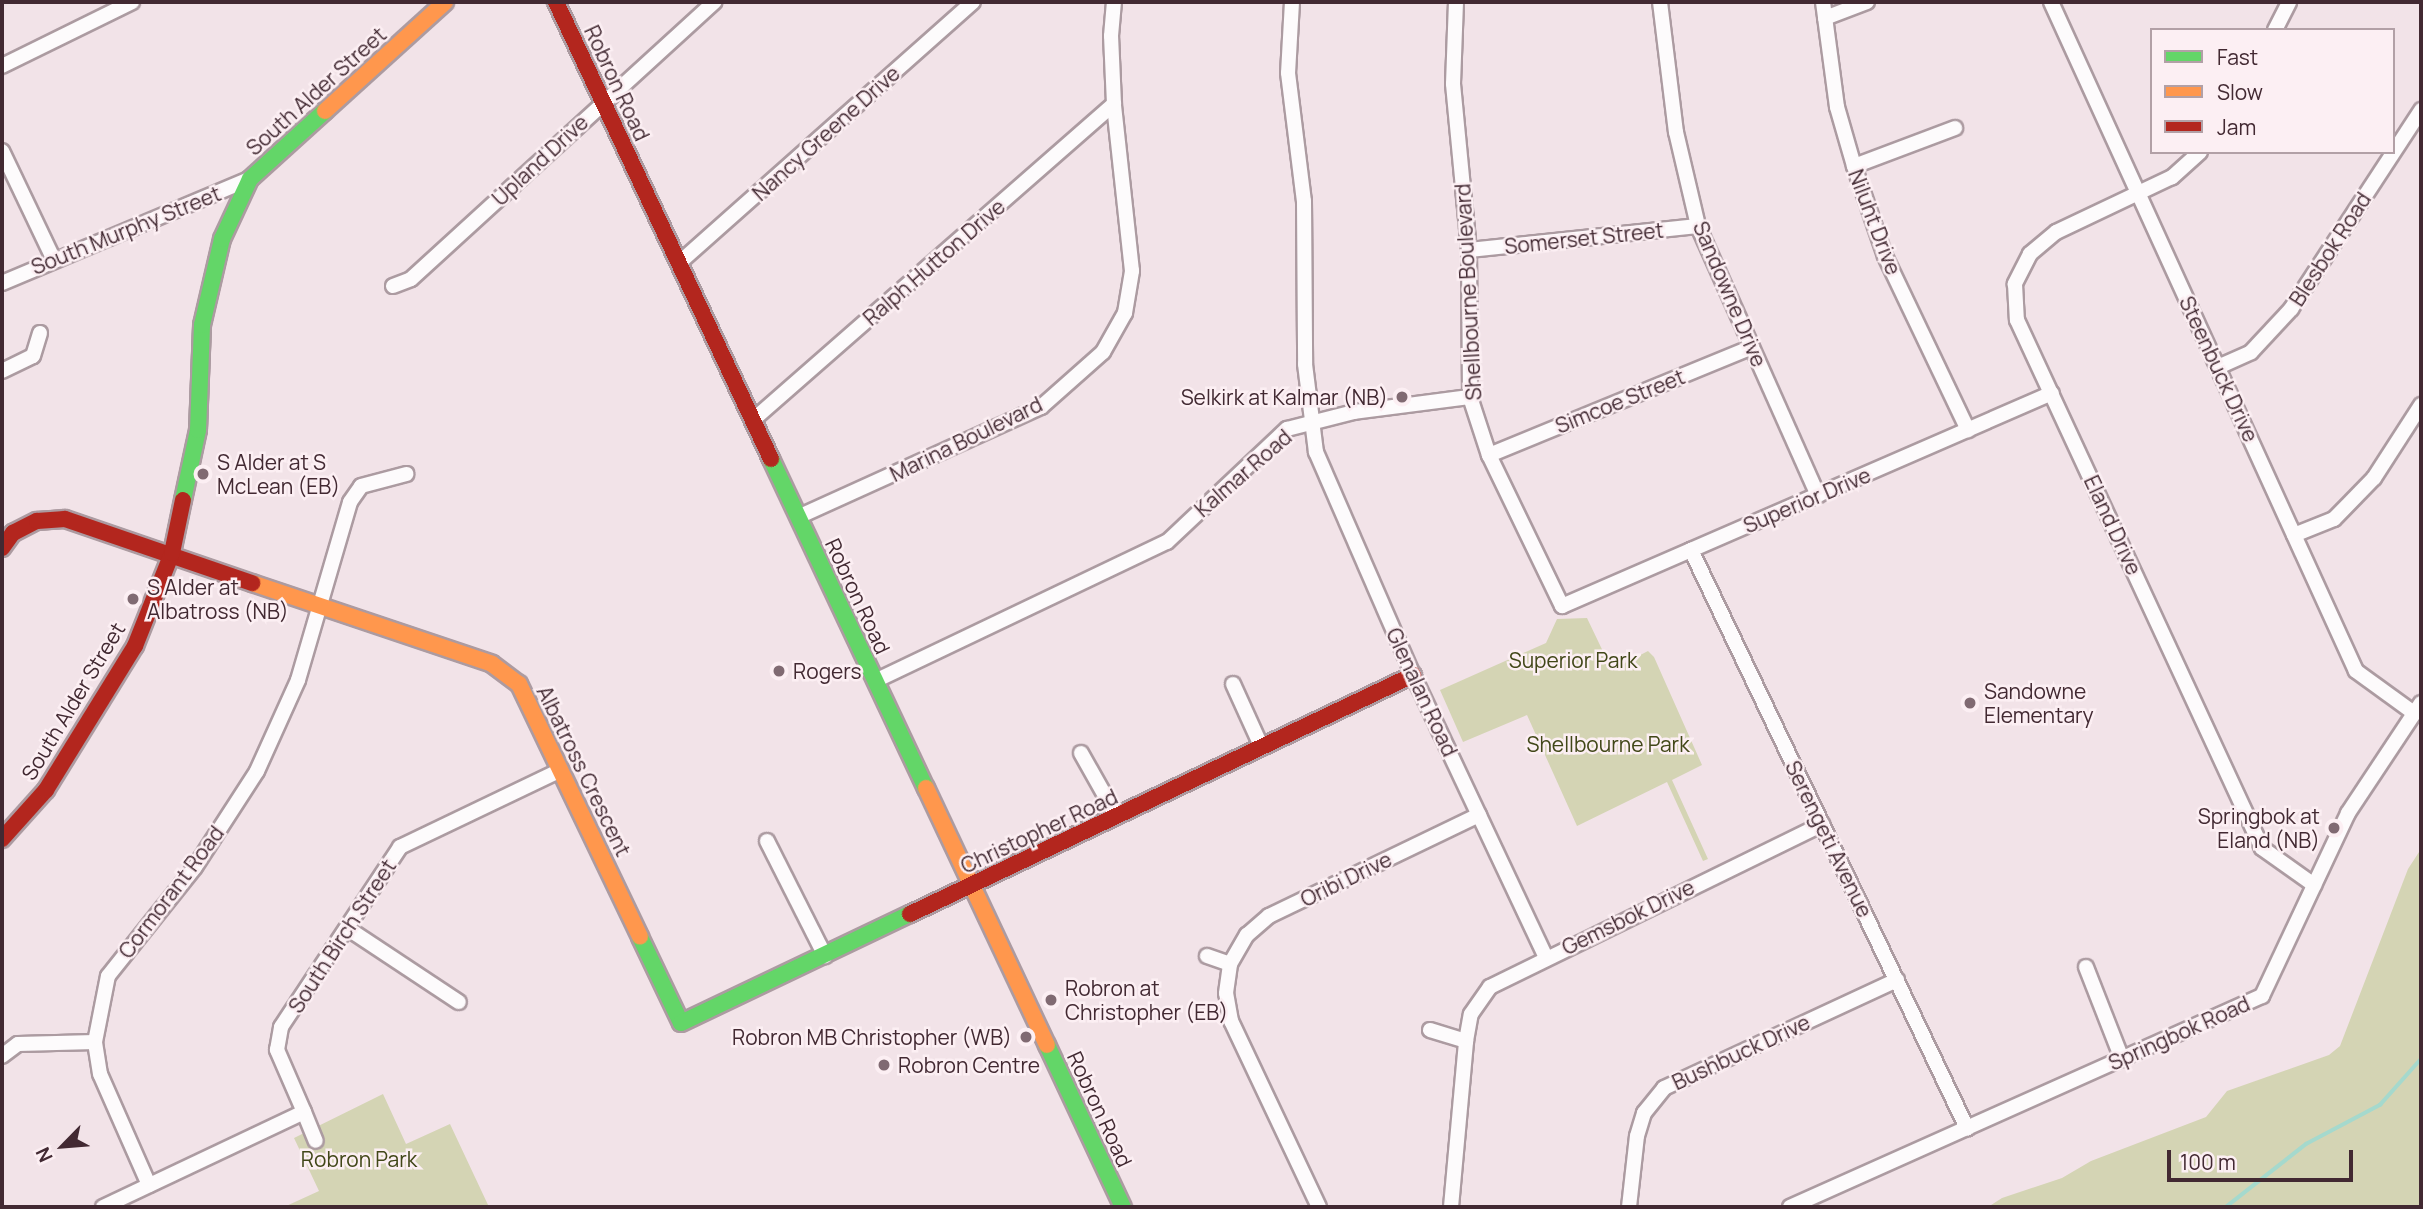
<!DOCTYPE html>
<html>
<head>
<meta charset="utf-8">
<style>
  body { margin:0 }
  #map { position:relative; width:2423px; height:1209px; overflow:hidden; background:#f2e3e8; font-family:Manrope,sans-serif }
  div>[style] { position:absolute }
  .green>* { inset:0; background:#d4d4b4 }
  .stream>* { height:3.5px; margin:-1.75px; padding:0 1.75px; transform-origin:1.75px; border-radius:1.75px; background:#a5d9cd }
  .roads { filter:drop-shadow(2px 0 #ac9ba1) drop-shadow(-2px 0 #ac9ba1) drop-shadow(0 2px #ac9ba1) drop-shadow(0 -2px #ac9ba1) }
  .street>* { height:14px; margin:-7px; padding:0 7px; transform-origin:7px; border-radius:7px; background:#fdfbfc }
  .fast>* { height:16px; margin:-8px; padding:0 8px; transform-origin:8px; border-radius:8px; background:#63d668 }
  .slow>* { height:16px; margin:-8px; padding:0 8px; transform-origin:8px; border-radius:8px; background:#ff974d }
  .jam>* { height:16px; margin:-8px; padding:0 8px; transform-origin:8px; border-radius:8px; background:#b3261e }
  .dots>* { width:19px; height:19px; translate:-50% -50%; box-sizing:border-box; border:4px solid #fceff3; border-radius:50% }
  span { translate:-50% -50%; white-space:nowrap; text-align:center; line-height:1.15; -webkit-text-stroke:5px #fceff3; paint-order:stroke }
  .street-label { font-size:21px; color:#422932 }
  .poi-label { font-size:21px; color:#422932 }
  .right { translate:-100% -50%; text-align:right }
  .left { translate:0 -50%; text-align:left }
  .park-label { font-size:21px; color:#414718 }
  .frame { position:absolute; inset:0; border:4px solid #422932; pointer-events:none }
  .legend { position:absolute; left:2150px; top:28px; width:245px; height:126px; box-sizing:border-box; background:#fceff3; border:2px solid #b2a0a6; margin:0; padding:9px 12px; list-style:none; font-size:21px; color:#422932 }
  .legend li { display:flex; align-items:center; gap:14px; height:35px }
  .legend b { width:35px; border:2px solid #b2a0a6 }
  .north { position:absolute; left:28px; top:1111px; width:70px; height:70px; -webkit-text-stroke:5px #fceff3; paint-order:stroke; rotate:245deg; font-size:19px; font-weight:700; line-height:28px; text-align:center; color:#422932 }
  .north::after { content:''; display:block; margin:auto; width:24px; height:32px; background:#422932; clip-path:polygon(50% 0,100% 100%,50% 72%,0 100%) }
  .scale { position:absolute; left:2167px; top:1150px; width:186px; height:32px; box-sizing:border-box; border:4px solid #422932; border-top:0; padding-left:9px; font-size:21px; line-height:24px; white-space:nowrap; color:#422932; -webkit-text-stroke:5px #fceff3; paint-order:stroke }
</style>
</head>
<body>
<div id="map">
  <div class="green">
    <i style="clip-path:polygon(1587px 618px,1609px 664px,1621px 665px,1648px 651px,1654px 657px,1702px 765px,1672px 780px,1708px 859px,1703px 861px,1667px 782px,1577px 826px,1527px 715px,1463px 742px,1440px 690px,1546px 643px,1557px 619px)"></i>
    <i style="clip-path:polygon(2421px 849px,2421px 1207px,1988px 1207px,2002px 1198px,2062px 1178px,2091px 1161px,2206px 1117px,2227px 1091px,2329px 1055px,2340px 1046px,2408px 869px)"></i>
    <i style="clip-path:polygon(383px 1094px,406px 1144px,450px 1124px,489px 1207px,284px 1207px,319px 1191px,294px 1138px)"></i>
  </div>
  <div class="stream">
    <i style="left:2226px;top:1207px;width:102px;rotate:-38.2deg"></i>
    <i style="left:2306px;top:1144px;width:84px;rotate:-27.8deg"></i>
    <i style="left:2380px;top:1105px;width:62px;rotate:-48.3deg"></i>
  </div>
  <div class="roads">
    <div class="street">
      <i style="left:1292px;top:2px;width:71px;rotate:93.2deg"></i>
      <i style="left:1288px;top:73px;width:129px;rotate:82.9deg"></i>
      <i style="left:1304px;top:201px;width:163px;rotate:89.6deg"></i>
      <i style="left:1305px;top:364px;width:89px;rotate:82.9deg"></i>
      <i style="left:1316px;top:452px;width:243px;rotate:66.5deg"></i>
      <i style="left:1413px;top:675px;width:310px;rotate:64.8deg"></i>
      <i style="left:1456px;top:2px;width:82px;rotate:92.1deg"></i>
      <i style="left:1453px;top:84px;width:167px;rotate:84.5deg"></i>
      <i style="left:1469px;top:250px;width:147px;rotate:89.6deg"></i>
      <i style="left:1470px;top:397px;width:61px;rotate:71.9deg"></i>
      <i style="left:1489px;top:455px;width:168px;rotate:64.2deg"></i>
      <i style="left:1562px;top:606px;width:534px;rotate:-23.49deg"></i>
      <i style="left:1660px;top:2px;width:131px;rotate:83deg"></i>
      <i style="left:1676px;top:132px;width:97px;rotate:76.8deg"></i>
      <i style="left:1698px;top:226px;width:295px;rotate:66deg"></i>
      <i style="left:1823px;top:2px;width:106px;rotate:82.4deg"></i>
      <i style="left:1837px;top:107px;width:61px;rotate:73.9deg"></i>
      <i style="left:1854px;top:166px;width:95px;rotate:71deg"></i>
      <i style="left:1885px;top:256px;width:193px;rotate:64.5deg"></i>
      <i style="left:2051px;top:2px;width:735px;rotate:65.49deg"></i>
      <i style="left:2356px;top:671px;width:72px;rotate:35.9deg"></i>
      <i style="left:1825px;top:18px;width:45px;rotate:-20.9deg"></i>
      <i style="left:2275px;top:30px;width:31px;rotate:-63deg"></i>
      <i style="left:2px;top:66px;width:145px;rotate:-26.2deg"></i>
      <i style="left:2px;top:151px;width:119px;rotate:64.5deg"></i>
      <i style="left:2200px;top:152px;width:38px;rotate:138deg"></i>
      <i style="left:2172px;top:177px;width:128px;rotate:154.6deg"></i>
      <i style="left:2056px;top:232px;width:34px;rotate:140deg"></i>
      <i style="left:2030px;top:254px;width:34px;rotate:117deg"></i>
      <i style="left:2015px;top:284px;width:36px;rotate:87deg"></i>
      <i style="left:2017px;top:320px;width:582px;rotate:65.11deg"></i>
      <i style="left:2262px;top:848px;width:64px;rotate:35.4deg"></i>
      <i style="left:1854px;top:166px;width:108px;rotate:-20.6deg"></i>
      <i style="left:1469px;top:250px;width:230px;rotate:-6deg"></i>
      <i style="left:679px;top:263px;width:393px;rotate:-41.6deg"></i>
      <i style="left:2px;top:283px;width:269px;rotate:-22.8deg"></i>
      <i style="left:393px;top:286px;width:19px;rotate:-21deg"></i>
      <i style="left:411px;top:279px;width:411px;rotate:-42.4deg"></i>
      <i style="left:2218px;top:367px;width:36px;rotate:-24deg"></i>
      <i style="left:2251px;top:352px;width:59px;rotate:-47.1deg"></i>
      <i style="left:2291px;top:309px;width:238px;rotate:-56.8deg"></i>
      <i style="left:2px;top:371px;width:34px;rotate:-26deg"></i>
      <i style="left:33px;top:356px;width:24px;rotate:-73deg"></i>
      <i style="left:753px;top:420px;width:480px;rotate:-41.2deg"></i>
      <i style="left:1489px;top:455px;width:284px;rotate:-22.3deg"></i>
      <i style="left:798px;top:517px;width:267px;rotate:-24.4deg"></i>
      <i style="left:1041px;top:407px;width:83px;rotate:-41.6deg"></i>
      <i style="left:1103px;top:352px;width:45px;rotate:-60.6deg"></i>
      <i style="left:1125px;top:313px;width:43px;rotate:-80.5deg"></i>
      <i style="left:1132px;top:271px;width:168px;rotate:-96.2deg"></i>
      <i style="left:1114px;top:104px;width:68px;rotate:-92.5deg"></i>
      <i style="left:1111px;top:36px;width:34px;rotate:-85deg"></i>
      <i style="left:2294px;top:535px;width:43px;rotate:-21.8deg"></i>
      <i style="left:2334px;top:519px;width:57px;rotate:-45.7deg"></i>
      <i style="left:2374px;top:478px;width:87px;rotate:-57.2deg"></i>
      <i style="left:1691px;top:550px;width:641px;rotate:64.48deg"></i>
      <i style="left:875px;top:681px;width:323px;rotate:-25.5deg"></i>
      <i style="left:1167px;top:542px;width:165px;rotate:-43.3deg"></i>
      <i style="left:1287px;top:429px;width:69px;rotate:-14.2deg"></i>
      <i style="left:1354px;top:412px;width:117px;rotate:-7.4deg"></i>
      <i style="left:1233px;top:684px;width:70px;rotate:65.6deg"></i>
      <i style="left:1081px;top:753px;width:73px;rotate:60.6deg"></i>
      <i style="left:767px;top:841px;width:129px;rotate:63.2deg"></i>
      <i style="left:347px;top:928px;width:134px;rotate:33.5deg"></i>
      <i style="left:1207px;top:956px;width:24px;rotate:19deg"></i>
      <i style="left:2086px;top:967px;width:99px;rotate:68.6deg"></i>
      <i style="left:1430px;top:1030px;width:38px;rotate:17deg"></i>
      <i style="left:2px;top:1056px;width:20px;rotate:-37deg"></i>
      <i style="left:18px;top:1044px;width:77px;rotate:-1.5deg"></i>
      <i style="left:304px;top:1112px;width:31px;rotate:68deg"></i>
      <i style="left:149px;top:1185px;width:121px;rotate:-113.8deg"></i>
      <i style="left:100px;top:1074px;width:32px;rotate:-99deg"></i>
      <i style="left:95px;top:1042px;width:67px;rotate:-78.9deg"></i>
      <i style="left:108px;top:976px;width:139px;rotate:-51.4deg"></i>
      <i style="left:195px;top:867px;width:114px;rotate:-57.1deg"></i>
      <i style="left:257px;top:771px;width:100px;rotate:-65.7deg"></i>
      <i style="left:298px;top:680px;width:185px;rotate:-73.7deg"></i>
      <i style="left:350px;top:502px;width:19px;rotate:-55deg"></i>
      <i style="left:361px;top:486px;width:47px;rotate:-14.9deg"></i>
      <i style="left:103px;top:1207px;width:222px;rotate:-25.3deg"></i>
      <i style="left:304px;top:1112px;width:68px;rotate:-113.5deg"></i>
      <i style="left:277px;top:1050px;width:23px;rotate:-80deg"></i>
      <i style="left:281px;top:1027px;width:216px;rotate:-56.5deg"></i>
      <i style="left:400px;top:847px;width:178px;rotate:-25.6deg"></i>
      <i style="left:1319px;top:1207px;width:206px;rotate:-115.3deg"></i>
      <i style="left:1231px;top:1021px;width:28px;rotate:-100deg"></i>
      <i style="left:1226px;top:993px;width:29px;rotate:-82deg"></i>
      <i style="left:1230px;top:964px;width:34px;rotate:-60deg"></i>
      <i style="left:1247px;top:935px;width:29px;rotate:-41deg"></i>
      <i style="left:1269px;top:916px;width:233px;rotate:-25.7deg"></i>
      <i style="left:1451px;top:1207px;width:167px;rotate:-84.8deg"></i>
      <i style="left:1466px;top:1041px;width:27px;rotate:-80deg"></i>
      <i style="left:1471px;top:1014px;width:33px;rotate:-55deg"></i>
      <i style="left:1490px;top:987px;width:370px;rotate:-26.1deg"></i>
      <i style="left:1629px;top:1207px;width:71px;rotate:-83.6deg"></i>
      <i style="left:1637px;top:1136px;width:24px;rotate:-73deg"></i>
      <i style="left:1644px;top:1113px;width:32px;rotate:-51deg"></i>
      <i style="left:1664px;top:1088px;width:257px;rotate:-24.9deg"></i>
      <i style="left:1790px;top:1207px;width:517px;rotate:-24.09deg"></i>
      <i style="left:2262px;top:996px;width:202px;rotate:-64.8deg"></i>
      <i style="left:2348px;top:813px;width:132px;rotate:-56.4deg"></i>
    </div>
    <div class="fast">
      <i style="left:771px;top:459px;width:364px;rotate:64.8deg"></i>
      <i style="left:183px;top:500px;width:72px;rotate:-77.9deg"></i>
      <i style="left:198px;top:430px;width:105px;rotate:-87.8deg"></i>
      <i style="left:202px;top:325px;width:88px;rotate:-76.9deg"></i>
      <i style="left:222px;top:239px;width:66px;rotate:-65deg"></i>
      <i style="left:250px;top:179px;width:101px;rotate:-42.2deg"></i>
      <i style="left:640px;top:937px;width:95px;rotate:64.5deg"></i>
      <i style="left:681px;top:1023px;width:254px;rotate:-25.5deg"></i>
      <i style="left:1047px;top:1045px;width:179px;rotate:64.9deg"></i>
    </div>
    <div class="slow">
      <i style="left:325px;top:111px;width:162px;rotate:-42.2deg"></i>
      <i style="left:252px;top:583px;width:253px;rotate:18.6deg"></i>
      <i style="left:492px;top:664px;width:34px;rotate:37deg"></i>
      <i style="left:519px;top:684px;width:280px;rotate:64.4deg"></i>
      <i style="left:926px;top:788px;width:284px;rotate:64.8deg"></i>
    </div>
    <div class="jam">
      <i style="left:556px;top:2px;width:505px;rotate:64.8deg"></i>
      <i style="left:2px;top:548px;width:19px;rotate:-54deg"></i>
      <i style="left:13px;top:533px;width:27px;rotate:-27deg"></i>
      <i style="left:37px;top:521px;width:28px;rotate:-4deg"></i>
      <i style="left:65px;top:519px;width:198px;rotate:18.9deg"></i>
      <i style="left:2px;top:839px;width:66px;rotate:-48.1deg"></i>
      <i style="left:46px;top:790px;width:169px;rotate:-58.3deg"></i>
      <i style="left:135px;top:646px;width:100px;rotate:-68.3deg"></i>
      <i style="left:172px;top:553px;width:54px;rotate:-78.3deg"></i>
      <i style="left:910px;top:914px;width:557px;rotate:-25.41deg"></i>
    </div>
  </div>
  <div class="dots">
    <i style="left:1402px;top:397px;background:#806a72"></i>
    <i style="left:203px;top:474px;background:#806a72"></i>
    <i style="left:133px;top:599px;background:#806a72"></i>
    <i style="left:779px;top:671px;background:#806a72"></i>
    <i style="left:1970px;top:703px;background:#806a72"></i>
    <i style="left:2334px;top:828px;background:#806a72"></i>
    <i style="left:1051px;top:1000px;background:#806a72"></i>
    <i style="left:1026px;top:1037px;background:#806a72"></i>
    <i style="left:884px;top:1065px;background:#806a72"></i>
  </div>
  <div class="street-label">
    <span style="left:617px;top:83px;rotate:65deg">Robron Road</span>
    <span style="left:316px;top:91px;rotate:-42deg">South Alder Street</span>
    <span style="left:826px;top:133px;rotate:-42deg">Nancy Greene Drive</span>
    <span style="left:540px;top:160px;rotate:-43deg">Upland Drive</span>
    <span style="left:1875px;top:222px;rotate:69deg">Niluht Drive</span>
    <span style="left:126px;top:230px;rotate:-22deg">South Murphy Street</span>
    <span style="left:1584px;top:238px;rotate:-6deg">Somerset Street</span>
    <span style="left:2330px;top:249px;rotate:-57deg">Blesbok Road</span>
    <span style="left:934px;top:262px;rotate:-41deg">Ralph Hutton Drive</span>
    <span style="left:1468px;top:292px;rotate:-93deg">Shellbourne Boulevard</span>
    <span style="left:1730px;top:294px;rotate:67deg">Sandowne Drive</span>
    <span style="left:2219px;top:369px;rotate:65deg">Steenbuck Drive</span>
    <span style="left:1620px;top:401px;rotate:-22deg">Simcoe Street</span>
    <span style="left:966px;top:439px;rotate:-26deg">Marina Boulevard</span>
    <span style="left:1243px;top:473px;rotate:-41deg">Kalmar Road</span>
    <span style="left:1807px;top:500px;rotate:-23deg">Superior Drive</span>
    <span style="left:2113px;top:525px;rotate:65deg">Eland Drive</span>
    <span style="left:858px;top:596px;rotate:65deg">Robron Road</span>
    <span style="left:1422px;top:692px;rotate:65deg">Glenalan Road</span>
    <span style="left:73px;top:701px;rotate:-59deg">South Alder Street</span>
    <span style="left:584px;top:771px;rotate:64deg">Albatross Crescent</span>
    <span style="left:1039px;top:831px;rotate:-25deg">Christopher Road</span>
    <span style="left:1829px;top:839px;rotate:64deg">Serengeti Avenue</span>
    <span style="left:1346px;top:879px;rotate:-26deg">Oribi Drive</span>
    <span style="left:171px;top:892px;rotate:-53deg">Cormorant Road</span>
    <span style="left:1628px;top:917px;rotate:-26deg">Gemsbok Drive</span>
    <span style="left:342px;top:936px;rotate:-57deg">South Birch Street</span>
    <span style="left:2179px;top:1033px;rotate:-24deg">Springbok Road</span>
    <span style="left:1741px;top:1052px;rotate:-25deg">Bushbuck Drive</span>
    <span style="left:1100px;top:1109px;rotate:65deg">Robron Road</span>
  </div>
  <div class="poi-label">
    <span class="right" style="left:1388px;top:397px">Selkirk at Kalmar (NB)</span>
    <span class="left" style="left:217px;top:474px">S Alder at S<br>McLean (EB)</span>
    <span class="left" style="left:147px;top:599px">S Alder at<br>Albatross (NB)</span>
    <span class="left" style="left:793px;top:671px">Rogers</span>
    <span class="left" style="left:1984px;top:703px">Sandowne<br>Elementary</span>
    <span class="right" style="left:2320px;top:828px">Springbok at<br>Eland (NB)</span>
    <span class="left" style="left:1065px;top:1000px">Robron at<br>Christopher (EB)</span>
    <span class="right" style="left:1012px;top:1037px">Robron MB Christopher (WB)</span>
    <span class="left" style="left:898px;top:1065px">Robron Centre</span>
  </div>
  <div class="park-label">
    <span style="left:1573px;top:660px">Superior Park</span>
    <span style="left:1608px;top:744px">Shellbourne Park</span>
    <span style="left:359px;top:1159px">Robron Park</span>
  </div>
  <div class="frame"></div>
  <ul class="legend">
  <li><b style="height:9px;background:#63d668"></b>Fast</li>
  <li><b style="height:9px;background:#ff974d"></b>Slow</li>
  <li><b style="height:9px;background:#b3261e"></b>Jam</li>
  </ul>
  <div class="north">N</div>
  <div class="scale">100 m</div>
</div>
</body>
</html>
